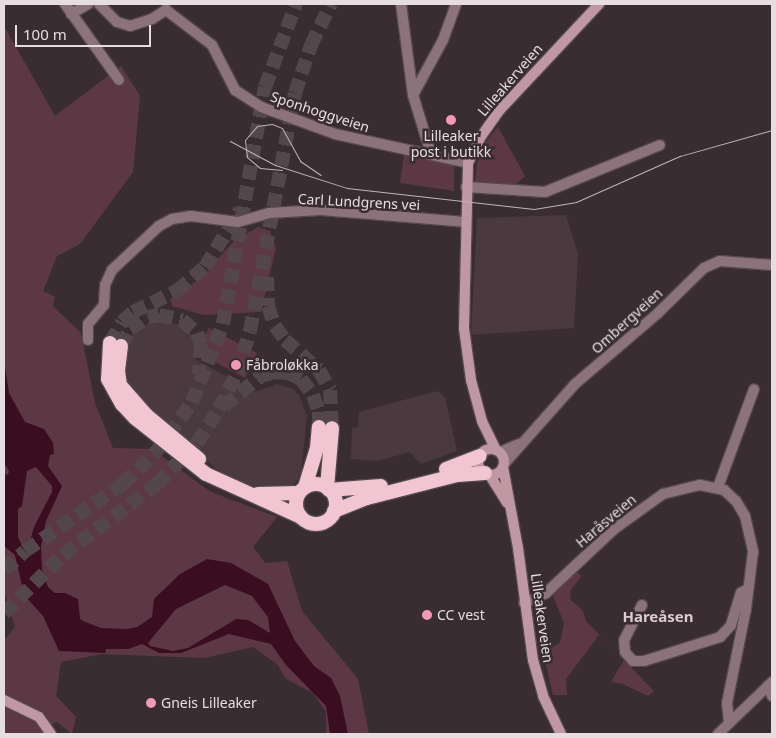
<!DOCTYPE html>
<html>
<head>
<meta charset="utf-8">
<style>
  body { margin:0 }
  #map { position:relative; width:776px; height:738px; overflow:hidden; background:#3a2d31; font-family:"Noto Sans",sans-serif }
  div>[style] { position:absolute }
  .built>* { inset:0; background:#4a393f }
  .green>* { inset:0; background:#5c3845 }
  .water>* { inset:0; background:#3a0d21 }
  .trunk-tunnel>* { height:14px; margin-top:-7px; transform-origin:0; background:repeating-linear-gradient(90deg,#54474b 0 14px,transparent 0 21px) }
  .roads { filter:drop-shadow(1px 0 #55494d) drop-shadow(-1px 0 #55494d) drop-shadow(0 1px #55494d) drop-shadow(0 -1px #55494d) }
  .minor>* { height:10px; margin:-5px; padding:0 5px; transform-origin:5px; border-radius:5px; background:#8c737b }
  .tertiary>* { height:10px; margin:-5px; padding:0 5px; transform-origin:5px; border-radius:5px; background:#8c737b }
  .secondary>* { height:10px; margin:-5px; padding:0 5px; transform-origin:5px; border-radius:5px; background:#bf98a4 }
  .secondary>.ring { margin:-5px; padding:0; box-sizing:content-box; background:none; border:10px solid #bf98a4; border-radius:50% }
  .trunk>* { height:14px; margin:-7px; padding:0 7px; transform-origin:7px; border-radius:7px; background:#f1c5d2 }
  .trunk>.ring { margin:-7px; padding:0; box-sizing:content-box; background:none; border:14px solid #f1c5d2; border-radius:50% }
  .tram>* { height:1px; margin:-0.5px; padding:0 0.5px; transform-origin:0.5px; border-radius:0.5px; background:#beb5b8 }
  .dots>* { width:14px; height:14px; translate:-50% -50%; box-sizing:border-box; border:2px solid #3a2d31; border-radius:50% }
  span { translate:-50% -50%; white-space:nowrap; text-align:center; line-height:1.15; -webkit-text-stroke:5px #3a2d31; paint-order:stroke }
  .street-label { font-size:14px; color:#e5dddf }
  .poi-label { font-size:14px; color:#e5dddf }
  .left { translate:0 -50%; text-align:left }
  .neighbourhood-label { font-size:15px; color:#dbcbd0; font-weight:700 }
  .frame { position:absolute; inset:0; border:5px solid #e5dddf; pointer-events:none }
  .scale { position:absolute; left:15px; top:25px; width:136px; height:22px; box-sizing:border-box; border:2px solid #e5dddf; border-top:0; padding-left:6px; font-size:15px; line-height:18px; white-space:nowrap; color:#e5dddf; -webkit-text-stroke:4px #3a2d31; paint-order:stroke }
</style>
</head>
<body>
<div id="map">
  <div class="built">
    <i style="clip-path:polygon(566px 215px,578px 254px,574px 328px,471px 335px,477px 218px)"></i>
    <i style="clip-path:polygon(153px 321px,177px 324px,188px 331px,194px 339px,195px 359px,255px 392px,277px 384px,293px 389px,299px 395px,307px 416px,301px 475px,293px 486px,261px 490px,248px 485px,219px 471px,153px 418px,126px 385px,124px 373px,127px 344px,133px 332px)"></i>
    <i style="clip-path:polygon(437px 391px,445px 397px,457px 451px,421px 464px,410px 452px,378px 461px,351px 459px,352px 428px,358px 427px,359px 412px)"></i>
  </div>
  <div class="green">
    <i style="clip-path:polygon(4px 26px,55px 116px,121px 66px,140px 96px,133px 172px,80px 244px,57px 256px,43px 291px,55px 297px,53px 306px,81px 333px,95px 403px,113px 448px,152px 449px,211px 492px,277px 517px,253px 547px,265px 563px,287px 561px,302px 611px,358px 679px,369px 734px,326px 734px,326px 712px,313px 693px,286px 679px,277px 664px,253px 647px,204px 658px,102px 654px,61px 662px,56px 696px,76px 717px,72px 734px,57px 722px,44px 727px,46px 734px,4px 734px,4px 640px,15px 627px,4px 591px)"></i>
    <i style="clip-path:polygon(498px 127px,525px 176px,512px 188px,475px 184px,477px 163px,485px 143px)"></i>
    <i style="clip-path:polygon(404px 154px,454px 162px,454px 191px,400px 183px)"></i>
    <i style="clip-path:polygon(258px 227px,270px 231px,276px 248px,261px 312px,204px 315px,172px 306px,170px 299px,201px 278px,233px 242px)"></i>
    <i style="clip-path:polygon(209px 328px,257px 353px,245px 378px,196px 352px)"></i>
    <i style="clip-path:polygon(576px 572px,582px 576px,570px 591px,571px 600px,583px 611px,586px 621px,654px 691px,648px 696px,623px 684px,611px 682px,624px 660px,599px 635px,566px 679px,567px 695px,553px 695px,543px 652px,560px 643px,564px 623px,552px 593px)"></i>
  </div>
  <div class="water">
    <i style="clip-path:polygon(evenodd,4px 360px,9px 393px,25px 422px,44px 429px,53px 443px,54px 454px,50px 455px,48px 466px,62px 486px,46px 521px,41px 547px,42px 570px,48px 587px,55px 593px,65px 593px,78px 599px,80px 619px,83px 621px,101px 628px,127px 629px,137px 627px,152px 617px,154px 599px,180px 574px,207px 559px,231px 563px,268px 584px,295px 641px,314px 666px,331px 678px,340px 696px,348px 734px,330px 734px,326px 706px,286px 665px,271px 644px,229px 634px,181px 653px,159px 653px,142px 644px,128px 649px,106px 649px,105px 653px,59px 651px,43px 616px,24px 595px,15px 555px,4px 546px,4px 473px,8px 475px,9px 471px,4px 463px,4px 360px,36px 467px,52px 486px,52px 492px,34px 527px,28px 548px,24px 550px,18px 537px,18px 509px,22px 506px,27px 471px,36px 467px,4px 360px,225px 585px,252px 596px,268px 617px,270px 633px,248px 620px,236px 619px,188px 648px,173px 651px,150px 646px,148px 643px,176px 609px,225px 585px)"></i>
  </div>
  <div class="trunk-tunnel">
    <i style="left:267px;top:277px;width:29px;rotate:88deg"></i>
    <i style="left:268px;top:306px;width:21px;rotate:71deg"></i>
    <i style="left:275px;top:326px;width:17px;rotate:54deg"></i>
    <i style="left:285px;top:340px;width:45px;rotate:41.4deg"></i>
    <i style="left:319px;top:370px;width:23px;rotate:61deg"></i>
    <i style="left:330px;top:390px;width:38px;rotate:87deg"></i>
    <i style="left:110px;top:343px;width:24px;rotate:-60deg"></i>
    <i style="left:122px;top:322px;width:15px;rotate:-42deg"></i>
    <i style="left:133px;top:312px;width:49px;rotate:-25.5deg"></i>
    <i style="left:177px;top:291px;width:37px;rotate:-41deg"></i>
    <i style="left:205px;top:267px;width:67px;rotate:-58.4deg"></i>
    <i style="left:121px;top:346px;width:19px;rotate:-62deg"></i>
    <i style="left:130px;top:329px;width:22px;rotate:-34deg"></i>
    <i style="left:148px;top:317px;width:11px;rotate:-10deg"></i>
    <i style="left:159px;top:315px;width:24px;rotate:12deg"></i>
    <i style="left:182px;top:320px;width:20px;rotate:41deg"></i>
    <i style="left:197px;top:333px;width:12px;rotate:70deg"></i>
    <i style="left:201px;top:344px;width:30px;rotate:94deg"></i>
    <i style="left:224px;top:406px;width:48px;rotate:-39deg"></i>
    <i style="left:261px;top:376px;width:14px;rotate:-17deg"></i>
    <i style="left:274px;top:372px;width:14px;rotate:4deg"></i>
    <i style="left:288px;top:373px;width:14px;rotate:25deg"></i>
    <i style="left:301px;top:379px;width:20px;rotate:53deg"></i>
    <i style="left:313px;top:395px;width:18px;rotate:71deg"></i>
    <i style="left:319px;top:412px;width:15px;rotate:90deg"></i>
    <i style="left:4px;top:570px;width:28px;rotate:-42deg"></i>
    <i style="left:25px;top:551px;width:119px;rotate:-34.4deg"></i>
    <i style="left:123px;top:484px;width:46px;rotate:-44.1deg"></i>
    <i style="left:156px;top:452px;width:62px;rotate:-54.2deg"></i>
    <i style="left:192px;top:402px;width:84px;rotate:-68.3deg"></i>
    <i style="left:223px;top:324px;width:241px;rotate:-80deg"></i>
    <i style="left:265px;top:87px;width:89px;rotate:-69.5deg"></i>
    <i style="left:4px;top:613px;width:83px;rotate:-44.5deg"></i>
    <i style="left:63px;top:555px;width:118px;rotate:-37.1deg"></i>
    <i style="left:157px;top:484px;width:57px;rotate:-45.7deg"></i>
    <i style="left:197px;top:443px;width:40px;rotate:-57.1deg"></i>
    <i style="left:219px;top:409px;width:40px;rotate:-63.4deg"></i>
    <i style="left:237px;top:373px;width:44px;rotate:-72.8deg"></i>
    <i style="left:250px;top:331px;width:242px;rotate:-79.3deg"></i>
    <i style="left:295px;top:93px;width:51px;rotate:-71.6deg"></i>
    <i style="left:311px;top:45px;width:46px;rotate:-64deg"></i>
  </div>
  <div class="roads">
    <div class="minor">
      <i style="left:65px;top:4px;width:93px;rotate:54.6deg"></i>
      <i style="left:99px;top:4px;width:25px;rotate:45deg"></i>
      <i style="left:117px;top:22px;width:14px;rotate:17deg"></i>
      <i style="left:130px;top:26px;width:23px;rotate:-18deg"></i>
      <i style="left:152px;top:19px;width:17px;rotate:-33deg"></i>
      <i style="left:166px;top:10px;width:58px;rotate:37.3deg"></i>
      <i style="left:212px;top:45px;width:51px;rotate:62.9deg"></i>
      <i style="left:235px;top:90px;width:31px;rotate:33deg"></i>
      <i style="left:261px;top:107px;width:79px;rotate:20deg"></i>
      <i style="left:335px;top:134px;width:136px;rotate:12.3deg"></i>
      <i style="left:401px;top:4px;width:92px;rotate:82.5deg"></i>
      <i style="left:413px;top:95px;width:62px;rotate:73deg"></i>
      <i style="left:71px;top:14px;width:20px;rotate:-30deg"></i>
      <i style="left:413px;top:95px;width:63px;rotate:-61.4deg"></i>
      <i style="left:443px;top:40px;width:38px;rotate:-70deg"></i>
      <i style="left:466px;top:187px;width:79px;rotate:3.6deg"></i>
      <i style="left:545px;top:192px;width:124px;rotate:-22.2deg"></i>
      <i style="left:88px;top:340px;width:16px;rotate:-90deg"></i>
      <i style="left:88px;top:324px;width:25px;rotate:-50deg"></i>
      <i style="left:104px;top:305px;width:20px;rotate:-87deg"></i>
      <i style="left:105px;top:285px;width:17px;rotate:-65deg"></i>
      <i style="left:112px;top:270px;width:64px;rotate:-43.1deg"></i>
      <i style="left:159px;top:226px;width:15px;rotate:-28deg"></i>
      <i style="left:172px;top:219px;width:19px;rotate:-9deg"></i>
      <i style="left:191px;top:216px;width:47px;rotate:7.3deg"></i>
      <i style="left:238px;top:222px;width:32px;rotate:-16deg"></i>
      <i style="left:269px;top:213px;width:51px;rotate:-3.4deg"></i>
      <i style="left:320px;top:210px;width:146px;rotate:4.7deg"></i>
      <i style="left:500px;top:452px;width:21px;rotate:-23deg"></i>
      <i style="left:504px;top:464px;width:107px;rotate:-48.4deg"></i>
      <i style="left:575px;top:384px;width:109px;rotate:-40.5deg"></i>
      <i style="left:658px;top:313px;width:64px;rotate:-44.4deg"></i>
      <i style="left:704px;top:268px;width:17px;rotate:-24deg"></i>
      <i style="left:720px;top:261px;width:52px;rotate:4.4deg"></i>
      <i style="left:718px;top:487px;width:104px;rotate:-69.8deg"></i>
      <i style="left:524px;top:603px;width:24px;rotate:-24deg"></i>
      <i style="left:546px;top:593px;width:92px;rotate:-43.2deg"></i>
      <i style="left:613px;top:530px;width:62px;rotate:-35.8deg"></i>
      <i style="left:663px;top:494px;width:38px;rotate:-14deg"></i>
      <i style="left:700px;top:485px;width:25px;rotate:12deg"></i>
      <i style="left:724px;top:490px;width:16px;rotate:43deg"></i>
      <i style="left:736px;top:501px;width:17px;rotate:59deg"></i>
      <i style="left:745px;top:516px;width:37px;rotate:77deg"></i>
      <i style="left:753px;top:552px;width:57px;rotate:97deg"></i>
      <i style="left:746px;top:609px;width:96px;rotate:101.4deg"></i>
      <i style="left:727px;top:703px;width:19px;rotate:84deg"></i>
      <i style="left:642px;top:605px;width:39px;rotate:117deg"></i>
      <i style="left:624px;top:640px;width:12px;rotate:85deg"></i>
      <i style="left:625px;top:652px;width:12px;rotate:48deg"></i>
      <i style="left:633px;top:661px;width:11px"></i>
      <i style="left:644px;top:661px;width:80px;rotate:-17.5deg"></i>
      <i style="left:720px;top:637px;width:16px;rotate:-47deg"></i>
      <i style="left:731px;top:625px;width:34px;rotate:-73deg"></i>
      <i style="left:741px;top:593px;width:9px;rotate:-32deg"></i>
      <i style="left:768px;top:686px;width:11px;rotate:68deg"></i>
    </div>
    <div class="tertiary">
      <i style="left:718px;top:734px;width:75px;rotate:-43.9deg"></i>
    </div>
    <div class="secondary">
      <i class="ring" style="left:478px;top:449px;width:16px;height:16px"></i>
      <i style="left:496px;top:450px;width:32px;rotate:-116deg"></i>
      <i style="left:482px;top:421px;width:42px;rotate:-105deg"></i>
      <i style="left:471px;top:380px;width:52px;rotate:-97.7deg"></i>
      <i style="left:464px;top:328px;width:165px;rotate:-88.6deg"></i>
      <i style="left:468px;top:163px;width:28px;rotate:-64deg"></i>
      <i style="left:480px;top:138px;width:32px;rotate:-55deg"></i>
      <i style="left:498px;top:112px;width:148px;rotate:-46.9deg"></i>
      <i style="left:503px;top:467px;width:82px;rotate:79.5deg"></i>
      <i style="left:518px;top:548px;width:113px;rotate:82.4deg"></i>
      <i style="left:533px;top:660px;width:37px;rotate:74deg"></i>
      <i style="left:543px;top:696px;width:42px;rotate:64.7deg"></i>
      <i style="left:489px;top:474px;width:34px;rotate:58deg"></i>
      <i style="left:4px;top:700px;width:39px;rotate:26deg"></i>
      <i style="left:39px;top:717px;width:21px;rotate:55deg"></i>
    </div>
    <div class="trunk">
      <i style="left:110px;top:343px;width:36px;rotate:93deg"></i>
      <i style="left:108px;top:379px;width:29px;rotate:61deg"></i>
      <i style="left:122px;top:404px;width:19px;rotate:47deg"></i>
      <i style="left:135px;top:418px;width:90px;rotate:38.3deg"></i>
      <i style="left:206px;top:474px;width:104px;rotate:24.4deg"></i>
      <i style="left:121px;top:346px;width:25px;rotate:97deg"></i>
      <i style="left:118px;top:371px;width:14px;rotate:82deg"></i>
      <i style="left:120px;top:385px;width:40px;rotate:49deg"></i>
      <i style="left:146px;top:415px;width:69px;rotate:39.7deg"></i>
      <i style="left:446px;top:469px;width:36px;rotate:-21deg"></i>
      <i class="ring" style="left:296px;top:484px;width:26px;height:26px"></i>
      <i style="left:305px;top:487px;width:41px;rotate:-72.9deg"></i>
      <i style="left:317px;top:448px;width:21px;rotate:-85deg"></i>
      <i style="left:327px;top:488px;width:60px;rotate:-85.2deg"></i>
      <i style="left:329px;top:490px;width:52px;rotate:-4.4deg"></i>
      <i style="left:258px;top:494px;width:41px;rotate:-1.4deg"></i>
      <i style="left:334px;top:511px;width:35px;rotate:-22deg"></i>
      <i style="left:367px;top:498px;width:93px;rotate:-14.3deg"></i>
      <i style="left:457px;top:475px;width:28px;rotate:-4deg"></i>
    </div>
  </div>
  <div class="tram">
    <i style="left:230px;top:141px;width:51px;rotate:28.1deg"></i>
    <i style="left:275px;top:165px;width:76px;rotate:17.7deg"></i>
    <i style="left:347px;top:188px;width:188px;rotate:6.4deg"></i>
    <i style="left:534px;top:209px;width:43px;rotate:-9.5deg"></i>
    <i style="left:576px;top:202px;width:114px;rotate:-23.9deg"></i>
    <i style="left:680px;top:156px;width:96px;rotate:-15.8deg"></i>
    <i style="left:282px;top:170px;width:22px;rotate:-175deg"></i>
    <i style="left:260px;top:168px;width:17px;rotate:-140deg"></i>
    <i style="left:247px;top:157px;width:17px;rotate:-97deg"></i>
    <i style="left:245px;top:140px;width:18px;rotate:-49deg"></i>
    <i style="left:257px;top:126px;width:15px;rotate:-8deg"></i>
    <i style="left:272px;top:124px;width:11px;rotate:22deg"></i>
    <i style="left:282px;top:128px;width:38px;rotate:61deg"></i>
    <i style="left:300px;top:161px;width:25px;rotate:34deg"></i>
  </div>
  <div class="dots">
    <i style="left:451px;top:120px;background:#ef9ab8"></i>
    <i style="left:236px;top:365px;background:#ef9ab8"></i>
    <i style="left:427px;top:615px;background:#ef9ab8"></i>
    <i style="left:151px;top:703px;background:#ef9ab8"></i>
  </div>
  <div class="street-label">
    <span style="left:510px;top:80px;rotate:-49deg">Lilleakerveien</span>
    <span style="left:320px;top:112px;rotate:18deg">Sponhoggveien</span>
    <span style="left:359px;top:202px;rotate:3deg">Carl Lundgrens vei</span>
    <span style="left:627px;top:321px;rotate:-42deg">Ombergveien</span>
    <span style="left:606px;top:521px;rotate:-40deg">Haråsveien</span>
    <span style="left:542px;top:618px;rotate:82deg">Lilleakerveien</span>
  </div>
  <div class="poi-label">
    <span style="left:451px;top:144px">Lilleaker<br>post i butikk</span>
    <span class="left" style="left:246px;top:365px">Fåbroløkka</span>
    <span class="left" style="left:437px;top:615px">CC vest</span>
    <span class="left" style="left:161px;top:703px">Gneis Lilleaker</span>
  </div>
  <div class="neighbourhood-label">
    <span style="left:658px;top:617px">Hareåsen</span>
  </div>
  <div class="frame"></div>
  <div class="scale">100 m</div>
</div>
</body>
</html>
